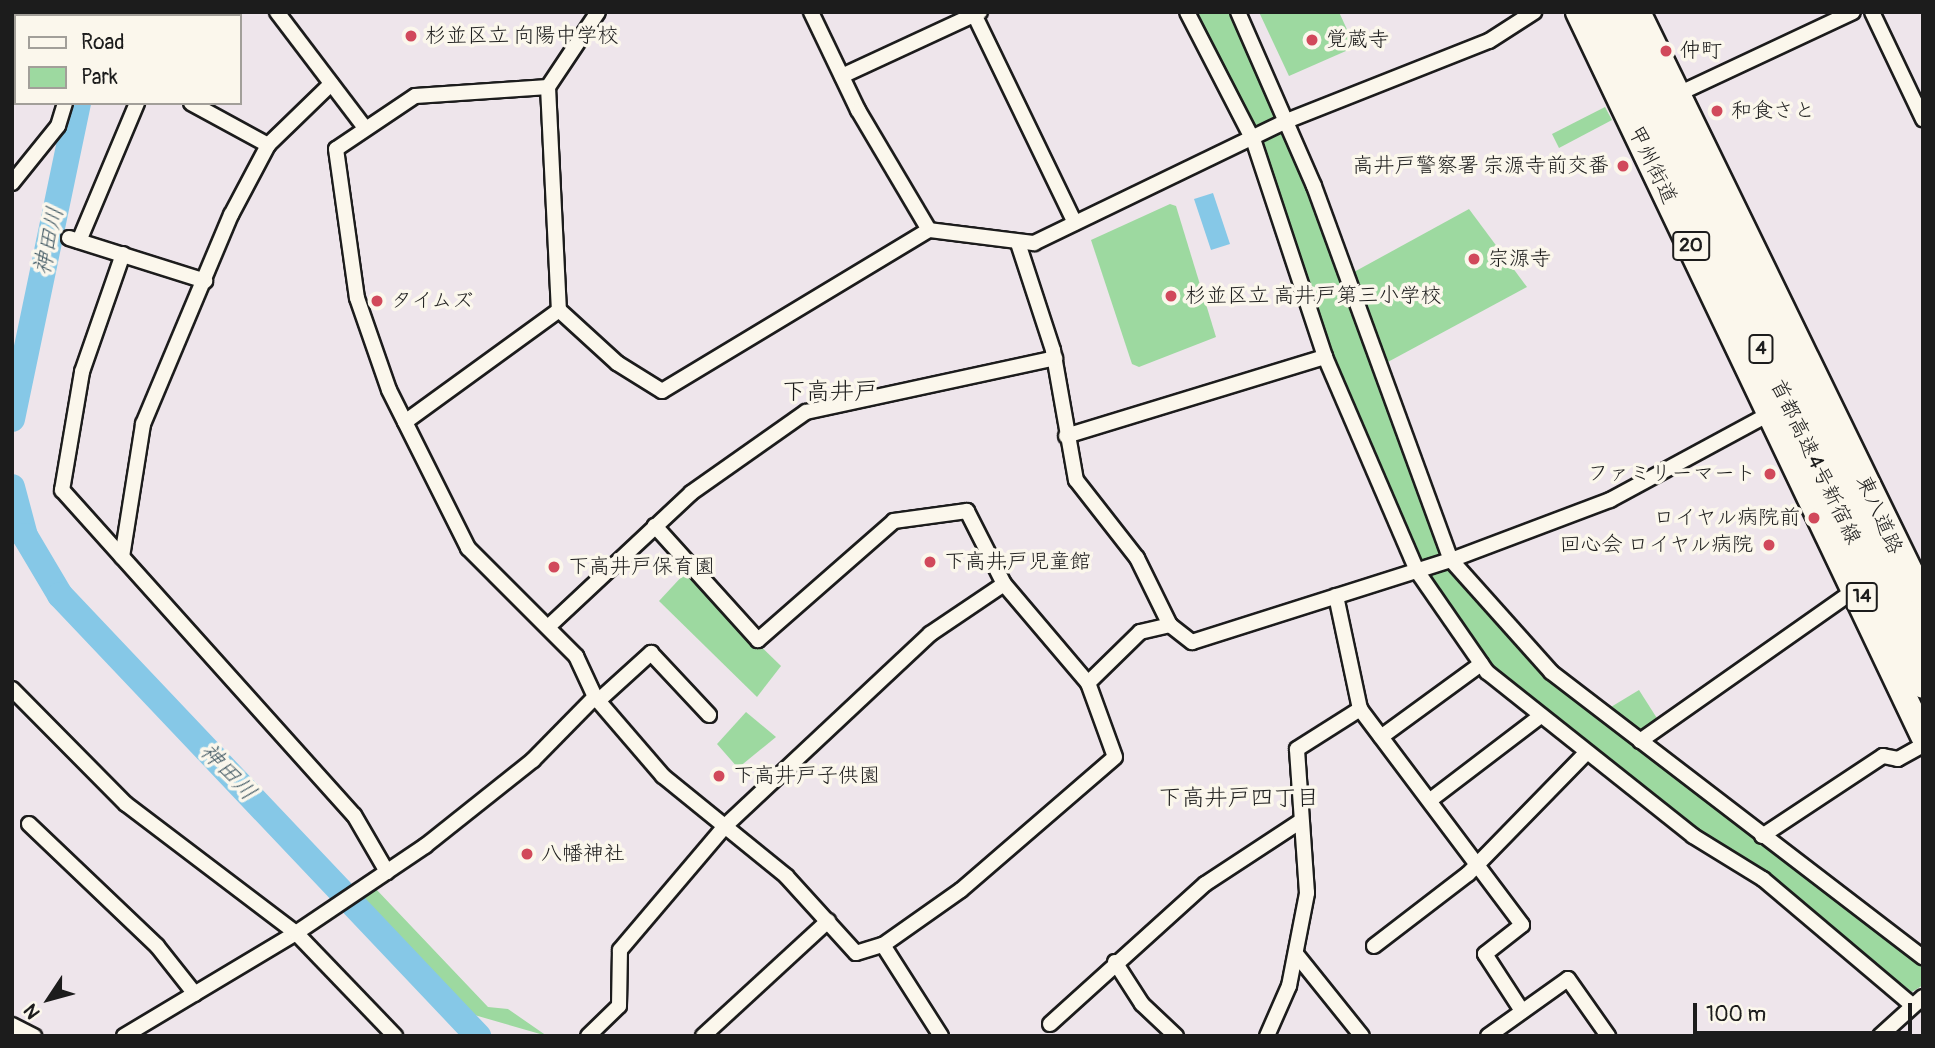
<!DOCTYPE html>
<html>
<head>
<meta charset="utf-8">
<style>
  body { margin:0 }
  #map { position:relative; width:1935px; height:1048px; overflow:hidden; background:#eee5eb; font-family:Pangolin,"Klee One",sans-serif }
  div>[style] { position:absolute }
  .green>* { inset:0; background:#9dd9a0 }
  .water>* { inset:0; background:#86c8e7 }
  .river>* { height:26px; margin:-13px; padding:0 13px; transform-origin:13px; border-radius:13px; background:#86c8e7 }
  .roads { filter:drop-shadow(2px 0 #1c1c1c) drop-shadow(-2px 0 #1c1c1c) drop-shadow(0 2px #1c1c1c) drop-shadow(0 -2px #1c1c1c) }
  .street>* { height:14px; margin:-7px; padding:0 7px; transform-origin:7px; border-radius:7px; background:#fbf7ec }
  .primary>* { height:21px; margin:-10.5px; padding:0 10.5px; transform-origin:10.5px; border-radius:10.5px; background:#fbf7ec }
  .highway>* { height:24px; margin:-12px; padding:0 12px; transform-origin:12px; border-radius:12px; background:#fbf7ec }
  .dots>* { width:19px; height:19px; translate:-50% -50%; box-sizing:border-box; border:4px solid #fbf7ec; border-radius:50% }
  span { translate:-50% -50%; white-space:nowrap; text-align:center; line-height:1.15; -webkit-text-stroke:7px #fbf7ec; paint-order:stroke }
  .shield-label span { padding:2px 5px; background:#fbf7ec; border:2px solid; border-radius:5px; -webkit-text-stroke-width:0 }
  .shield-label { font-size:19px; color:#1c1c1c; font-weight:700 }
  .poi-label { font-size:21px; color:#1c1c1c }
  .left { translate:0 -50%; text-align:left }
  .right { translate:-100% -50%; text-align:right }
  .street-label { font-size:21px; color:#1c1c1c }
  .water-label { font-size:23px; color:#415863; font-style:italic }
  .neighbourhood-label { font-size:23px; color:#1c1c1c }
  .quarter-label { font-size:24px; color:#1c1c1c }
  .frame { position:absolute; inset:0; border:14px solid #1c1c1c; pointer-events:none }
  .legend { position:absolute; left:14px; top:14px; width:228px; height:91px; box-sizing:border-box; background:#fbf7ec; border:2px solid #a29f99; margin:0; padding:9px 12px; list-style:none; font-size:21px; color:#1c1c1c }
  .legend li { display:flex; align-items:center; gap:14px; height:35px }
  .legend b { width:35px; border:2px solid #a29f99 }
  .north { position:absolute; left:14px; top:964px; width:70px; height:70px; -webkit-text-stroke:5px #fbf7ec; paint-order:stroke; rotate:234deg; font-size:19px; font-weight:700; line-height:28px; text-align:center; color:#1c1c1c }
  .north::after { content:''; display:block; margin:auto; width:24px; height:32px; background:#1c1c1c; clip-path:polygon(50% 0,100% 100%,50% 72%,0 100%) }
  .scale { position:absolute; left:1693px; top:1003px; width:219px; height:32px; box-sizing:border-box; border:4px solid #1c1c1c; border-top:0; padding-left:9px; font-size:21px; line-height:24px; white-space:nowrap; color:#1c1c1c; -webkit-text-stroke:5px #fbf7ec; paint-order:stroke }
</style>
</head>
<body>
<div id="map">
  <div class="green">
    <i style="clip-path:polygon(1197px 12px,1235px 12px,1282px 118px,1253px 130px)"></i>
    <i style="clip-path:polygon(1259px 12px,1339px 12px,1355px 47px,1289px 76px)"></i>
    <i style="clip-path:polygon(1605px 107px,1612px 120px,1559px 148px,1552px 134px)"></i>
    <i style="clip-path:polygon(1282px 130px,1289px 133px,1451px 560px,1417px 571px,1375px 475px,1254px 142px)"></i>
    <i style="clip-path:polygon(1170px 204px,1176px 206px,1216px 337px,1139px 367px,1132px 364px,1091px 240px)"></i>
    <i style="clip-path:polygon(1469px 209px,1527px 287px,1386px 363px,1354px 272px)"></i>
    <i style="clip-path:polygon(1452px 568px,1519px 648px,1731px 821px,1923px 966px,1923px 985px,1912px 992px,1495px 672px,1422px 576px)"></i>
    <i style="clip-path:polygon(685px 573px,781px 666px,757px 697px,659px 601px)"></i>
    <i style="clip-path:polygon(1639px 690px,1660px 723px,1641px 736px,1606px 710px)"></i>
    <i style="clip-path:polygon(746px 712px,776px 737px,738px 768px,717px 744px)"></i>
    <i style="clip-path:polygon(375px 888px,488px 1007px,508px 1009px,547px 1036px,471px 1014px,359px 899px)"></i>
  </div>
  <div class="water">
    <i style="clip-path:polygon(1213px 193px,1230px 244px,1211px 250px,1194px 199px)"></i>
  </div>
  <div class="river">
    <i style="left:97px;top:16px;width:4px;rotate:-76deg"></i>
    <i style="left:12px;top:419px;width:323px;rotate:-78.2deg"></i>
    <i style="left:12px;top:487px;width:51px;rotate:75.1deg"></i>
    <i style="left:25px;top:536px;width:69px;rotate:59.3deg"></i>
    <i style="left:60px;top:595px;width:608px;rotate:46.53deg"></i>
  </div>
  <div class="roads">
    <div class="street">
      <i style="left:277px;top:12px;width:146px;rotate:52.8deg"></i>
      <i style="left:598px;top:12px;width:90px;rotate:123.7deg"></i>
      <i style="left:548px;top:87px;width:223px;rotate:87.2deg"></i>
      <i style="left:559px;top:310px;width:79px;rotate:42.4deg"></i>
      <i style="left:617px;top:363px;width:53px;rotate:31.9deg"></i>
      <i style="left:662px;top:391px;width:312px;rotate:-31.1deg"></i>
      <i style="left:929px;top:230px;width:106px;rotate:7.1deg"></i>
      <i style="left:1034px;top:243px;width:278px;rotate:-25.8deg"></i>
      <i style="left:1284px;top:122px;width:220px;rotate:-21.6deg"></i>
      <i style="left:1489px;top:41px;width:54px;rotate:-32.8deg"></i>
      <i style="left:811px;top:12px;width:109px;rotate:64.4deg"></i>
      <i style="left:858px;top:110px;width:139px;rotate:59.4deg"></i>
      <i style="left:973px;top:12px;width:234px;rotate:64.2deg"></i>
      <i style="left:1187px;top:12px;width:146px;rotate:62.7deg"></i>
      <i style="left:1254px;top:142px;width:226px;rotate:71.7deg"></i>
      <i style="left:1325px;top:357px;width:233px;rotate:66.7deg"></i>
      <i style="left:1417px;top:571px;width:123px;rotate:55.3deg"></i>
      <i style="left:1487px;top:672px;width:263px;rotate:38.5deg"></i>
      <i style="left:1693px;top:836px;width:82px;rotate:31.6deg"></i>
      <i style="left:1763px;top:879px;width:195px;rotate:40.2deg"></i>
      <i style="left:1238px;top:12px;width:190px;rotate:66.4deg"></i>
      <i style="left:1314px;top:186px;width:398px;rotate:69.9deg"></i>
      <i style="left:1451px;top:560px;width:150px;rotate:48.2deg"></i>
      <i style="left:1551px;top:672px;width:469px;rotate:37.5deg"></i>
      <i style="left:1872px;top:12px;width:119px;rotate:64.5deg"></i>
      <i style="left:82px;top:16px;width:4px;rotate:-76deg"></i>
      <i style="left:161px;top:16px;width:4px;rotate:-76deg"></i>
      <i style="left:842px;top:76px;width:152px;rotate:-24.9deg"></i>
      <i style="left:548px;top:87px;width:133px;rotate:176.1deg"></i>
      <i style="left:415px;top:96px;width:95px;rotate:146.1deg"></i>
      <i style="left:336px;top:149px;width:150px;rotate:82deg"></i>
      <i style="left:357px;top:298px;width:97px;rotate:70.8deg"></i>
      <i style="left:389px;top:390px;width:177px;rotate:63.4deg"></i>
      <i style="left:468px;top:548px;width:153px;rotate:45deg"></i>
      <i style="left:576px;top:656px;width:45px;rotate:65.1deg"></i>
      <i style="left:595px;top:697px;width:104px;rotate:49.3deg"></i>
      <i style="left:663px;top:776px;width:159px;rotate:39.1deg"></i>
      <i style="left:786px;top:876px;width:104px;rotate:47.7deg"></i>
      <i style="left:856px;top:953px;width:28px;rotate:-17deg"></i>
      <i style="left:883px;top:945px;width:95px;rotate:-35.2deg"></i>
      <i style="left:961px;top:890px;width:203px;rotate:-40.8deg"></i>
      <i style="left:1115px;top:757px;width:79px;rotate:-110deg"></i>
      <i style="left:1088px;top:683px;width:130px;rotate:-130.3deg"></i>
      <i style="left:1004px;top:584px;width:82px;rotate:-116.9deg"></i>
      <i style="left:967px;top:511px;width:74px;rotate:172.2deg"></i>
      <i style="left:894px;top:521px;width:181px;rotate:138.8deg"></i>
      <i style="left:758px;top:640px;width:154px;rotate:-132.1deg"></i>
      <i style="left:1678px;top:94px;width:193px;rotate:-25.1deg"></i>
      <i style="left:191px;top:103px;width:88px;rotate:28.6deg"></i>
      <i style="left:12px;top:183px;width:73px;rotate:-51.1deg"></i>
      <i style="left:58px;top:126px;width:24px;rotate:-73deg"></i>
      <i style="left:69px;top:238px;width:143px;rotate:17.5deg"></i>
      <i style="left:79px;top:241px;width:150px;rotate:-67.2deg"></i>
      <i style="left:1018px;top:243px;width:113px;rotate:71.9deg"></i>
      <i style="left:1053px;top:350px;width:132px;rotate:80deg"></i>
      <i style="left:1076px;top:480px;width:99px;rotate:52deg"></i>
      <i style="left:1137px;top:558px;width:75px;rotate:63.8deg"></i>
      <i style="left:1170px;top:625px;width:28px;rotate:38deg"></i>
      <i style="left:1192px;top:642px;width:272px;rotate:-17.6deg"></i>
      <i style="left:1451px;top:560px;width:170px;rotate:-20.7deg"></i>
      <i style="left:1610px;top:500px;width:183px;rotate:-28.4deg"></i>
      <i style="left:123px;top:254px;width:125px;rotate:109.2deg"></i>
      <i style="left:82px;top:372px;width:120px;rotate:99.6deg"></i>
      <i style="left:62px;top:490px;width:437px;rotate:48.1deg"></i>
      <i style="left:354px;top:815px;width:66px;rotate:59.9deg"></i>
      <i style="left:405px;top:422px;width:190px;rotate:-36deg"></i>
      <i style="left:1066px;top:436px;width:271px;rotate:-17deg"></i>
      <i style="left:122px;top:557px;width:135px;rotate:-81deg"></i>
      <i style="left:143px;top:424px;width:227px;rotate:-67.2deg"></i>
      <i style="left:231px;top:215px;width:79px;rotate:-62.1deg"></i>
      <i style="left:268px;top:145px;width:88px;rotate:-44.1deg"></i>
      <i style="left:1336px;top:596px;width:116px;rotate:78deg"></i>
      <i style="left:1360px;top:709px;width:270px;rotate:53.1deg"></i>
      <i style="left:1522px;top:925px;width:47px;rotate:141.9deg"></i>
      <i style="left:1485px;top:954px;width:68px;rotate:57deg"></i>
      <i style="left:548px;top:627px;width:196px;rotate:-43.1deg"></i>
      <i style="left:691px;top:493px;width:141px;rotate:-35.2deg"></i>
      <i style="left:806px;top:412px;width:255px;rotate:-12.2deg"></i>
      <i style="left:1088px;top:683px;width:73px;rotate:-44.4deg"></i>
      <i style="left:1140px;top:632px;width:31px;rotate:-13deg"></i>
      <i style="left:12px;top:689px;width:162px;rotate:45.3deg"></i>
      <i style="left:126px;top:804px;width:213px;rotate:37.2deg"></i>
      <i style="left:296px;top:933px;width:143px;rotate:46.1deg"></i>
      <i style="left:598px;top:701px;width:72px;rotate:-42.2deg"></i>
      <i style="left:651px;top:653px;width:85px;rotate:46.9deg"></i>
      <i style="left:1381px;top:737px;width:124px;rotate:-36.1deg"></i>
      <i style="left:1640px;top:741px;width:259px;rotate:-35.1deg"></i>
      <i style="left:1433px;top:798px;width:132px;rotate:-37.3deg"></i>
      <i style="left:29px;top:824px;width:177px;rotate:43.6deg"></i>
      <i style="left:157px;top:946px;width:61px;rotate:51.6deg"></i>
      <i style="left:1762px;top:836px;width:145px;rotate:-33.5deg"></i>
      <i style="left:1883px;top:756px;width:15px;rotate:11deg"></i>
      <i style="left:1898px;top:759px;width:29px;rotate:-29deg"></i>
      <i style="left:883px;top:945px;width:108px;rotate:57.5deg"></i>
      <i style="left:1374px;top:946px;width:118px;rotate:-37.5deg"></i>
      <i style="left:1468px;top:874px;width:168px;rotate:-45.7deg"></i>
      <i style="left:1296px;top:954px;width:105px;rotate:51.2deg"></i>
      <i style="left:1115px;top:962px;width:50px;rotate:57.3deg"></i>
      <i style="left:1142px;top:1004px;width:47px;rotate:43.3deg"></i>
      <i style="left:1050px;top:1024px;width:209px;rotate:-42.1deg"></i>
      <i style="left:1205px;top:884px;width:115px;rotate:-33.3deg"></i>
      <i style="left:12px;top:1025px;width:25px;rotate:27deg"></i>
      <i style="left:124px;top:1036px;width:200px;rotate:-30.9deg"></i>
      <i style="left:296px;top:933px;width:156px;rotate:-34deg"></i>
      <i style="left:425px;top:846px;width:138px;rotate:-38.5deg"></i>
      <i style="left:533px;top:760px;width:88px;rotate:-45.5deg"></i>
      <i style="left:588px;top:1036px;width:43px;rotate:-44.1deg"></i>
      <i style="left:619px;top:1006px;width:56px;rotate:-89deg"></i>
      <i style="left:620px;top:950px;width:162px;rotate:-49.7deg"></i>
      <i style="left:725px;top:826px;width:281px;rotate:-43.1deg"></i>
      <i style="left:930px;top:634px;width:89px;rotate:-34deg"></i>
      <i style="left:703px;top:1036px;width:170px;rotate:-42.6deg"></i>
      <i style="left:1267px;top:1036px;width:55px;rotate:-66.3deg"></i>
      <i style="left:1289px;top:986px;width:95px;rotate:-79deg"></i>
      <i style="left:1307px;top:893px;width:144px;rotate:-94deg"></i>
      <i style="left:1297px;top:749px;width:75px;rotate:-32.4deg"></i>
      <i style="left:1488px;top:1036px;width:98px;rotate:-35.5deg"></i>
      <i style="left:1568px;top:979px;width:70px;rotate:54.9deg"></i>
      <i style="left:1880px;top:1036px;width:58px;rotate:-42.2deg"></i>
    </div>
    <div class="primary">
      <i style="left:1909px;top:583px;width:35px;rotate:66deg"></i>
    </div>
    <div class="highway">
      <i style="left:1578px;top:12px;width:802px;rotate:64.52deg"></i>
      <i style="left:1598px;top:12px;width:748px;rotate:64.26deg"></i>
      <i style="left:1618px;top:12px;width:704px;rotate:64.31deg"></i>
      <i style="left:1638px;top:12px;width:651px;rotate:64.03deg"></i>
    </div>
  </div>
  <div class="dots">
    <i style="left:411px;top:36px;background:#d1495b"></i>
    <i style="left:1312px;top:40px;background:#d1495b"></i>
    <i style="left:1666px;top:51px;background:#d1495b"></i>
    <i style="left:1717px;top:111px;background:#d1495b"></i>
    <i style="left:1623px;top:166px;background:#d1495b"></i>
    <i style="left:1474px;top:259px;background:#d1495b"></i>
    <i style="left:1171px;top:296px;background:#d1495b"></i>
    <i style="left:377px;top:301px;background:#d1495b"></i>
    <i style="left:1770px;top:474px;background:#d1495b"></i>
    <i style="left:1814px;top:518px;background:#d1495b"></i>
    <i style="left:1769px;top:545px;background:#d1495b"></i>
    <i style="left:930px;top:562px;background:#d1495b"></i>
    <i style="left:554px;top:567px;background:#d1495b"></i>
    <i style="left:719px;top:776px;background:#d1495b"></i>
    <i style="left:527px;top:854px;background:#d1495b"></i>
  </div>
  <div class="shield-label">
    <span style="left:1691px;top:246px">20</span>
    <span style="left:1761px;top:349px">4</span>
    <span style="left:1862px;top:597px">14</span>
  </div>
  <div class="poi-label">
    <span class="left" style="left:425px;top:36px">杉並区立 向陽中学校</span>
    <span class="left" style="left:1326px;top:40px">覚蔵寺</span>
    <span class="left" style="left:1680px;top:51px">仲町</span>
    <span class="left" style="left:1731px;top:111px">和食さと</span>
    <span class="right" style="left:1609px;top:166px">高井戸警察署 宗源寺前交番</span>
    <span class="left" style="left:1488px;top:259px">宗源寺</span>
    <span class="left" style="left:1185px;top:296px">杉並区立 高井戸第三小学校</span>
    <span class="left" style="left:391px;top:301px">タイムズ</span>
    <span class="right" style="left:1756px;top:474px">ファミリーマート</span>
    <span class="right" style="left:1800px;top:518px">ロイヤル病院前</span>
    <span class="right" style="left:1753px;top:545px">回心会 ロイヤル病院</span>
    <span class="left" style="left:944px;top:562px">下高井戸児童館</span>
    <span class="left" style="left:568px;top:567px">下高井戸保育園</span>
    <span class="left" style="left:733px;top:776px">下高井戸子供園</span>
    <span class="left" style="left:541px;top:854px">八幡神社</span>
  </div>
  <div class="street-label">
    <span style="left:1652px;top:165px;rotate:64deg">甲州街道</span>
    <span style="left:1815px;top:462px;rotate:64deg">首都高速4号新宿線</span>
    <span style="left:1879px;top:515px;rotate:66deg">東八道路</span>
  </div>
  <div class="water-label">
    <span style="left:49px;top:241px;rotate:-78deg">神田川</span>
    <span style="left:228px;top:772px;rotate:46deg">神田川</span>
  </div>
  <div class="neighbourhood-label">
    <span style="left:1239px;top:798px">下高井戸四丁目</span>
  </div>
  <div class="quarter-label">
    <span style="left:830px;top:392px">下高井戸</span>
  </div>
  <div class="frame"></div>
  <ul class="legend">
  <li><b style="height:9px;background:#fbf7ec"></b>Road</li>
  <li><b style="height:19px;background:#9dd9a0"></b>Park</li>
  </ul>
  <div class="north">N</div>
  <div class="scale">100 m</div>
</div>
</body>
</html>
